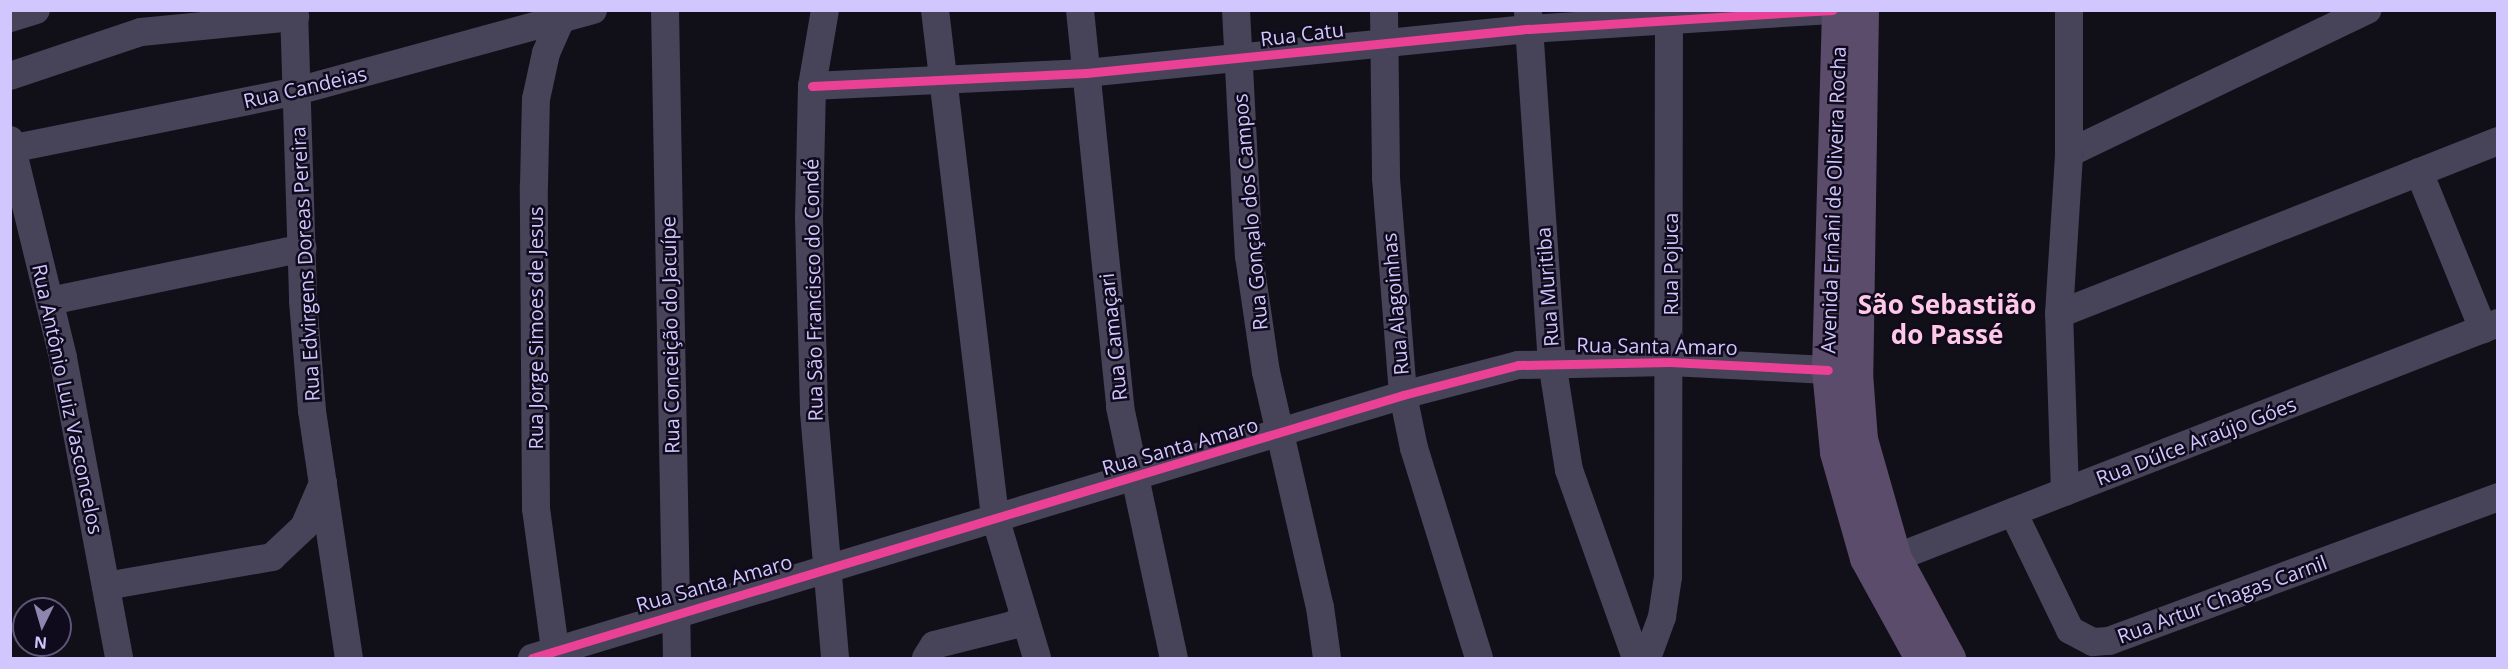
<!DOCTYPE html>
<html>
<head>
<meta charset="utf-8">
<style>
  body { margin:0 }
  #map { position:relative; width:2508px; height:669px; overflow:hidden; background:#110f18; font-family:"Open Sans",sans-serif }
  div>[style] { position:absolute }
  .minor>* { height:28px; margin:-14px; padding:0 14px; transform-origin:14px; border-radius:14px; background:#474359 }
  .major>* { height:33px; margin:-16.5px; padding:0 16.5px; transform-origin:16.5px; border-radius:16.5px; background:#5c4c6b }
  .cycleway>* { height:9px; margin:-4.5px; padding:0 4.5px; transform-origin:4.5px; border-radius:4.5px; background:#ea4096 }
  span { translate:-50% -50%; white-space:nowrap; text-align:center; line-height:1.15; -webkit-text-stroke:5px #100b1c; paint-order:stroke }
  .street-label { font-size:20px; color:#d2c6ff }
  .district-label { font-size:26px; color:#ffc8e6; font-weight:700 }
  .frame { position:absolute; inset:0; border:12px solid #d2c6ff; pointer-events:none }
  .north { position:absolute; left:12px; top:597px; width:60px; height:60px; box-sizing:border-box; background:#100b1c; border:2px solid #5e5677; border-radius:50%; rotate:185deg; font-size:16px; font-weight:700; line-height:24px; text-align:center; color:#d2c6ff }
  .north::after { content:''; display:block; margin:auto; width:21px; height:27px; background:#8e86ae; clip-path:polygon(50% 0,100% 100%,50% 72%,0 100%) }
</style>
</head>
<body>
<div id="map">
  <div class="minor">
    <i style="left:294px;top:10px;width:291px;rotate:88.2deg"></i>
    <i style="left:303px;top:301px;width:110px;rotate:85.3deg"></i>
    <i style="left:312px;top:411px;width:250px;rotate:81.5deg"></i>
    <i style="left:665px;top:10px;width:648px;rotate:88.94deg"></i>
    <i style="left:825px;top:10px;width:77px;rotate:99.7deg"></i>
    <i style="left:812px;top:86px;width:132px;rotate:91.3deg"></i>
    <i style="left:809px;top:218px;width:194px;rotate:88.5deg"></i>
    <i style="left:814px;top:412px;width:247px;rotate:85.1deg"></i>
    <i style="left:935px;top:10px;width:511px;rotate:83.25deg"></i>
    <i style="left:995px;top:517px;width:147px;rotate:73.4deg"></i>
    <i style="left:1080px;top:10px;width:399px;rotate:84.2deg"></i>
    <i style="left:1120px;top:407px;width:257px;rotate:77.9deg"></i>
    <i style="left:1236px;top:10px;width:246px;rotate:87deg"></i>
    <i style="left:1249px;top:256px;width:117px;rotate:81.7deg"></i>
    <i style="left:1266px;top:372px;width:241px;rotate:77.1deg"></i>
    <i style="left:1320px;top:607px;width:51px;rotate:82.2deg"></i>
    <i style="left:1384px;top:10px;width:168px;rotate:89.3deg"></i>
    <i style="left:1386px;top:178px;width:218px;rotate:85.5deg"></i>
    <i style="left:1403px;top:395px;width:54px;rotate:78.3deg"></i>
    <i style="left:1414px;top:448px;width:220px;rotate:72.8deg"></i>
    <i style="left:1528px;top:12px;width:351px;rotate:86.1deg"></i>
    <i style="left:1552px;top:362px;width:109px;rotate:81.1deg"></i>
    <i style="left:1569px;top:470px;width:200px;rotate:70.4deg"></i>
    <i style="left:10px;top:18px;width:27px;rotate:-17deg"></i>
    <i style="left:10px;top:76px;width:138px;rotate:-18.6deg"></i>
    <i style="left:141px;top:32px;width:155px;rotate:-5.6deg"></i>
    <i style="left:812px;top:86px;width:274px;rotate:-2.7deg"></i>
    <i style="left:1086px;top:73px;width:445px;rotate:-5.7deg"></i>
    <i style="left:1529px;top:29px;width:304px;rotate:-3.6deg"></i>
    <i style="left:10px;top:140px;width:224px;rotate:76.3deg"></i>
    <i style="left:63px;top:358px;width:305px;rotate:79.4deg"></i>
    <i style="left:10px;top:149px;width:293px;rotate:-11.4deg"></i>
    <i style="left:297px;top:91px;width:307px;rotate:-15.3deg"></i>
    <i style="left:2069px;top:153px;width:331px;rotate:-25.6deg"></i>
    <i style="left:2419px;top:172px;width:170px;rotate:67.8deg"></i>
    <i style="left:50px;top:301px;width:258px;rotate:-11.8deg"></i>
    <i style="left:2059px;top:314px;width:472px;rotate:-21.5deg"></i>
    <i style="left:2065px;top:492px;width:178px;rotate:-91.9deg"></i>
    <i style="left:2059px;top:314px;width:161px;rotate:-86.4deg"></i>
    <i style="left:2069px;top:153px;width:143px;rotate:-90deg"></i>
    <i style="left:2013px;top:512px;width:131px;rotate:64.2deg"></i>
    <i style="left:2070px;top:630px;width:26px;rotate:28deg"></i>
    <i style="left:2093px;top:642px;width:16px;rotate:-4deg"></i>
    <i style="left:2109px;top:641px;width:415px;rotate:-20.3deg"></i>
    <i style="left:1895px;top:558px;width:647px;rotate:-21.29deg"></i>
    <i style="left:106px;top:586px;width:169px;rotate:-9.9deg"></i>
    <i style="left:272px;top:557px;width:44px;rotate:-43.2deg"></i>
    <i style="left:304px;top:527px;width:48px;rotate:-66.6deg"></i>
    <i style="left:555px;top:649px;width:142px;rotate:-97.7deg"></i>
    <i style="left:536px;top:508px;width:323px;rotate:-90.4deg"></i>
    <i style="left:534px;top:185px;width:86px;rotate:-88.7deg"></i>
    <i style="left:536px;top:99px;width:47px;rotate:-77.7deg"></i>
    <i style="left:546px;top:53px;width:47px;rotate:-66.2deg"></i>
    <i style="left:532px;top:658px;width:910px;rotate:-16.8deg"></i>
    <i style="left:1403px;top:395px;width:119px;rotate:-14.6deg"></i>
    <i style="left:1518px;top:365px;width:152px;rotate:-1.1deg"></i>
    <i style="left:1670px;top:362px;width:158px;rotate:2.9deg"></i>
    <i style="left:926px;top:658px;width:15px;rotate:-58deg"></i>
    <i style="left:934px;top:645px;width:81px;rotate:-14.2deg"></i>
    <i style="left:1013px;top:625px;width:11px;rotate:-38deg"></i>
    <i style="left:1647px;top:658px;width:44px;rotate:-69.9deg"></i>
    <i style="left:1662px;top:617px;width:40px;rotate:-81.5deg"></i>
    <i style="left:1668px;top:577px;width:567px;rotate:-89.9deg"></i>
  </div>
  <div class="major">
    <i style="left:1838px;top:10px;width:360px;rotate:91.6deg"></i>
    <i style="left:1828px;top:370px;width:82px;rotate:84.4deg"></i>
    <i style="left:1836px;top:452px;width:110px;rotate:74.2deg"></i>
    <i style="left:1866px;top:558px;width:114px;rotate:61.2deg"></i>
    <i style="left:1862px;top:10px;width:363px;rotate:90.9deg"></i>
    <i style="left:1856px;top:373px;width:66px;rotate:85.7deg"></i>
    <i style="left:1861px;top:439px;width:124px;rotate:74.1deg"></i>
    <i style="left:1895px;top:558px;width:114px;rotate:61.6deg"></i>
  </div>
  <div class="cycleway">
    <i style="left:812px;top:86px;width:274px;rotate:-2.7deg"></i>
    <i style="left:1086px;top:73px;width:445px;rotate:-5.7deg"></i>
    <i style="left:1529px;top:29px;width:304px;rotate:-3.6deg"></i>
    <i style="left:532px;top:658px;width:910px;rotate:-16.8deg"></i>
    <i style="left:1403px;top:395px;width:119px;rotate:-14.6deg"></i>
    <i style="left:1518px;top:365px;width:152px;rotate:-1.1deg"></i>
    <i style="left:1670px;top:362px;width:158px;rotate:2.9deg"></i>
  </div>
  <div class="street-label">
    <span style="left:1302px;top:34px;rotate:-7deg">Rua Catu</span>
    <span style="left:305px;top:87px;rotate:-13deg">Rua Candeias</span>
    <span style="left:1833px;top:200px;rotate:-88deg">Avenida Ernâni de Oliveira Rocha</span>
    <span style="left:1250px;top:212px;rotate:-95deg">Rua Gonçalo dos Campos</span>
    <span style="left:305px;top:264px;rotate:-93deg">Rua Edvirgens Doreas Pereira</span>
    <span style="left:1670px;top:264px;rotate:-90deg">Rua Pojuca</span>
    <span style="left:1547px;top:287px;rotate:-94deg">Rua Muritiba</span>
    <span style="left:813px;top:290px;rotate:-91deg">Rua São Francisco do Condé</span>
    <span style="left:1395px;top:304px;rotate:-95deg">Rua Alagoinhas</span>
    <span style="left:535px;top:328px;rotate:-90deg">Rua Jorge Simoes de Jesus</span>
    <span style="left:670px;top:335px;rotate:-91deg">Rua Conceição do Jacuípe</span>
    <span style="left:1113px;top:337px;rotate:-96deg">Rua Camaçari</span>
    <span style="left:1657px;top:346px;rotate:1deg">Rua Santa Amaro</span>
    <span style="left:68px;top:399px;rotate:78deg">Rua Antônio Luiz Vasconcelos</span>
    <span style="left:2196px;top:441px;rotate:-21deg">Rua Dúlce Araújo Góes</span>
    <span style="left:1180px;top:446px;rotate:-16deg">Rua Santa Amaro</span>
    <span style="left:714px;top:583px;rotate:-16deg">Rua Santa Amaro</span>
    <span style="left:2222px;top:599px;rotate:-20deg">Rua Artur Chagas Carnil</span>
  </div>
  <div class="district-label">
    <span style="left:1947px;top:320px">São Sebastião<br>do Passé</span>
  </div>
  <div class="frame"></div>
  <div class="north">N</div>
</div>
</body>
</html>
